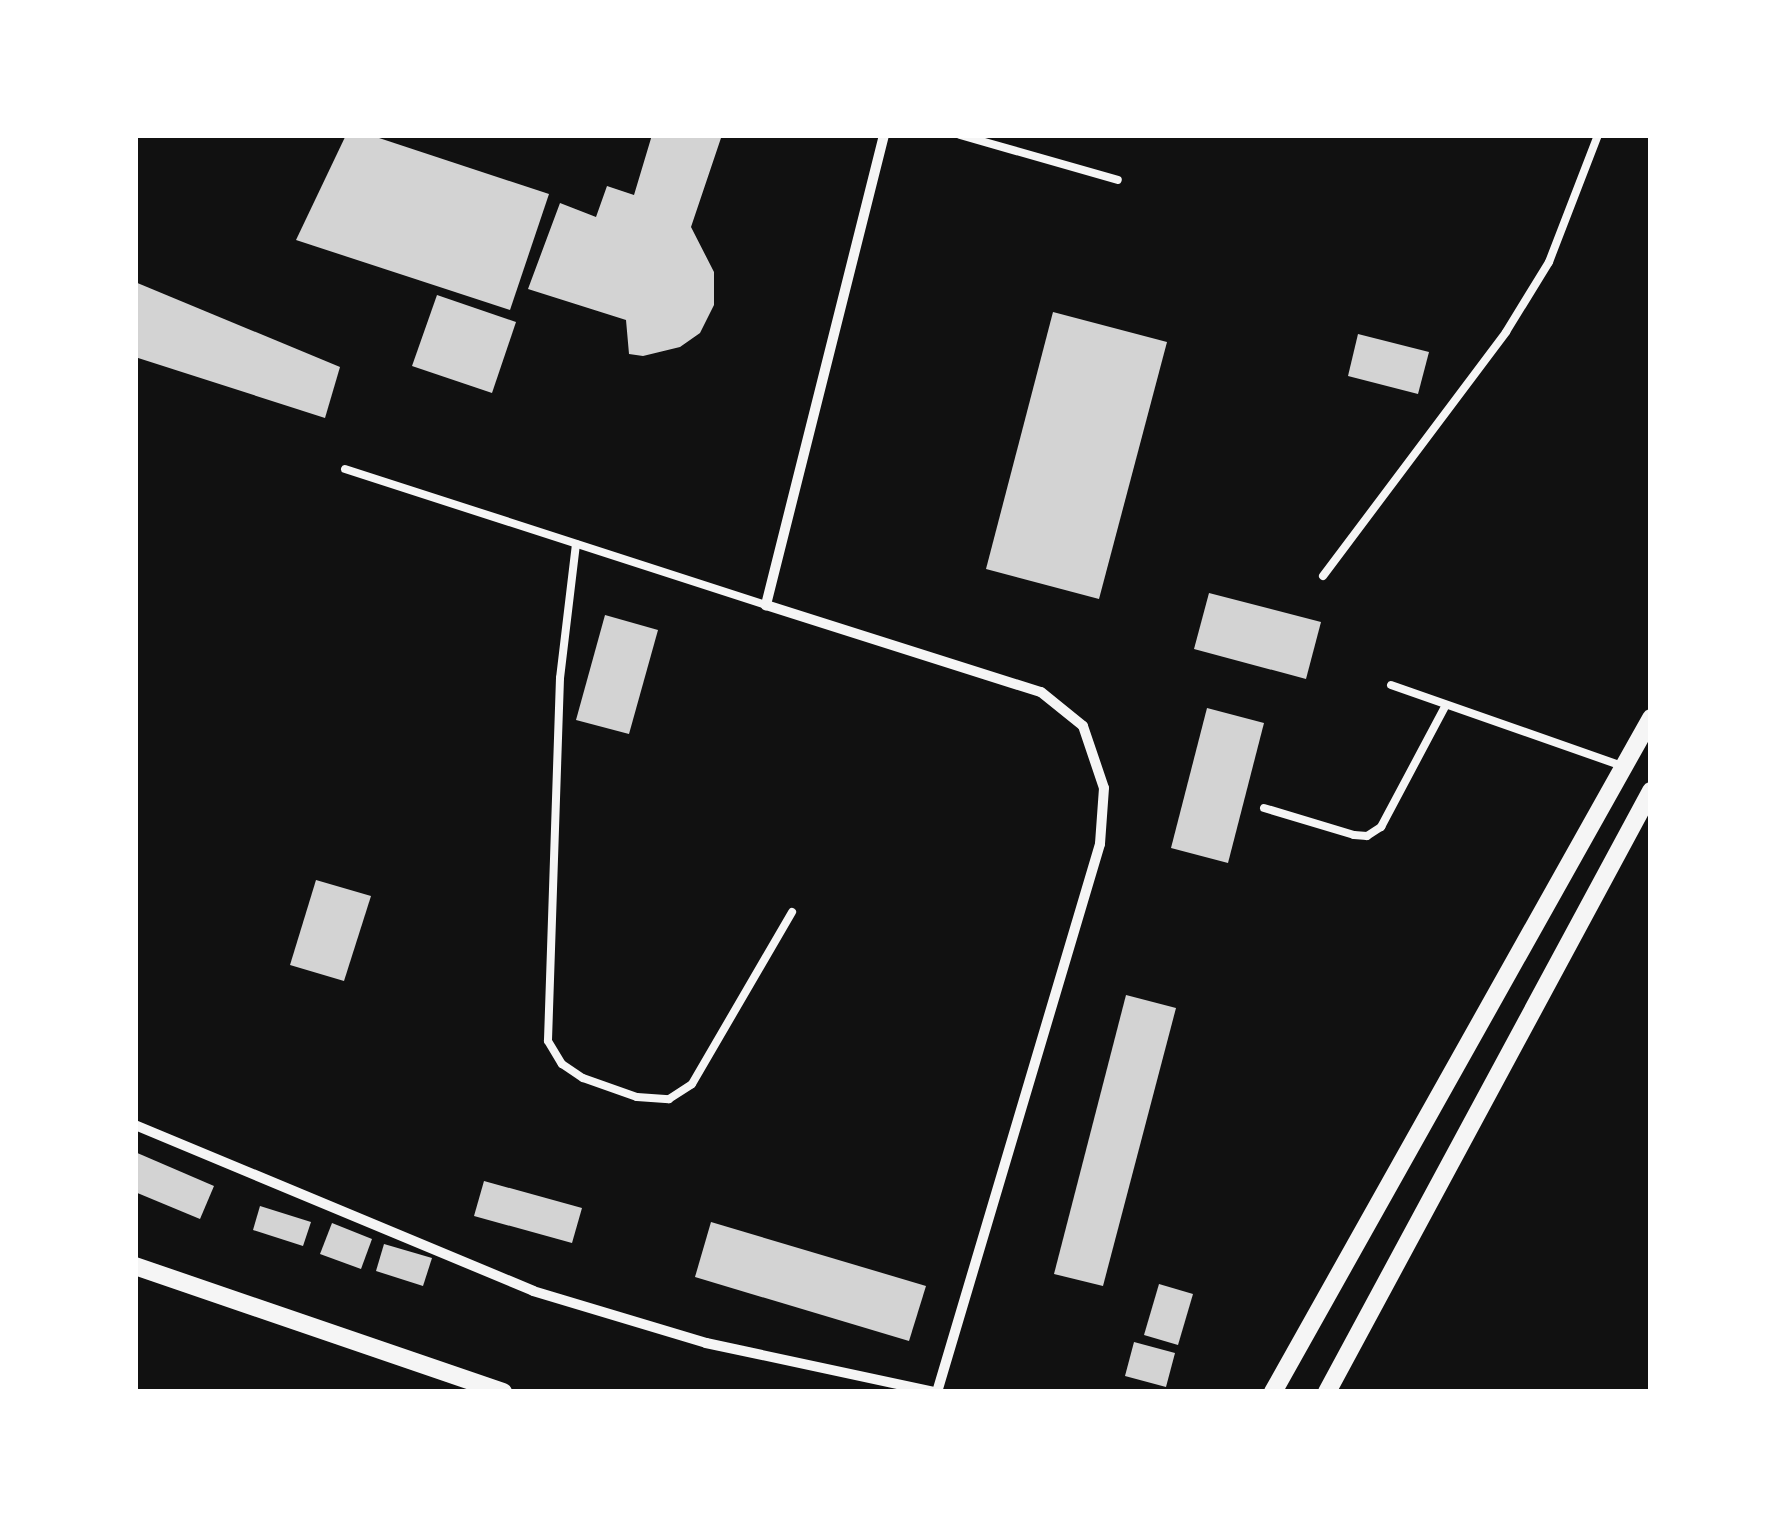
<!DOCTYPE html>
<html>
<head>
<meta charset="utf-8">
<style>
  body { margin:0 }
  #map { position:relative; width:1786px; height:1527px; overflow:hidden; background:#111; font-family:"Sofia Sans Condensed",sans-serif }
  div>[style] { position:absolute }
  .building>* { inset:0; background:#d3d3d3 }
  .service>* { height:8px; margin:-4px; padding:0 4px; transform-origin:4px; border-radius:4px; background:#f5f5f5 }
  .minor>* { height:10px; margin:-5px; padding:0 5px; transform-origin:5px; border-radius:5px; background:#f5f5f5 }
  .tertiary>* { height:18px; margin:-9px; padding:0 9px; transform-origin:9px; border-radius:9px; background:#f5f5f5 }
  span { translate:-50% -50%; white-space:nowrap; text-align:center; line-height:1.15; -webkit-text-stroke:8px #fff; paint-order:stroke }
  .frame { position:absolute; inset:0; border:138px solid #fff; pointer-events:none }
</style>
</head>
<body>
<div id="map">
  <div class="building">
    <i style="clip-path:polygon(346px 135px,370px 135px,549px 194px,510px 310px,296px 240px)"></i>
    <i style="clip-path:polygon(652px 135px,722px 135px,691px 227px,714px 272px,714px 305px,700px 333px,680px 347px,643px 356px,629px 354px,626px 320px,528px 289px,560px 203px,596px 217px,607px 186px,634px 195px)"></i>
    <i style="clip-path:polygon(135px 282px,340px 367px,325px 418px,135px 357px)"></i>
    <i style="clip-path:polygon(437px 295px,516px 322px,492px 393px,412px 366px)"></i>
    <i style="clip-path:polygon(1053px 312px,1167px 342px,1099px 599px,986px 569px)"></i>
    <i style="clip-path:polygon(1358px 334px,1429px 352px,1418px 394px,1348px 376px)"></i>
    <i style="clip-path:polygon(1209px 593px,1321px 622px,1306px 679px,1194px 649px)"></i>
    <i style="clip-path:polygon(605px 615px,658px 630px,629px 734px,576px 720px)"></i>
    <i style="clip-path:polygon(1207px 708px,1264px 723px,1228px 863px,1171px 848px)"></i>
    <i style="clip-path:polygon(316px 880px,371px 896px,344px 981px,290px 965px)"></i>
    <i style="clip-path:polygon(1126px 995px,1176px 1008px,1103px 1286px,1054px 1274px)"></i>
    <i style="clip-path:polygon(135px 1152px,214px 1186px,200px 1219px,135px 1192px)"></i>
    <i style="clip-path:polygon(484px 1181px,582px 1208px,572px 1243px,474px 1216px)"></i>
    <i style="clip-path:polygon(260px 1206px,311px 1222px,303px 1246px,253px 1230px)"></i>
    <i style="clip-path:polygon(711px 1222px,926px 1286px,909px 1341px,695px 1277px)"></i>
    <i style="clip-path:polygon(332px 1223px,372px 1239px,361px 1269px,320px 1254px)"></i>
    <i style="clip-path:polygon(384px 1244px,432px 1258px,423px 1286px,376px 1271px)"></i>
    <i style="clip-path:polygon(1159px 1284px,1193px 1294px,1178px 1345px,1144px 1335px)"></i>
    <i style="clip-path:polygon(1134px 1342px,1175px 1353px,1166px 1387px,1125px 1376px)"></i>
  </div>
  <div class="service">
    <i style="left:960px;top:135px;width:164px;rotate:15.9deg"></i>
    <i style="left:345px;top:469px;width:442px;rotate:17.9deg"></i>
    <i style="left:576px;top:544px;width:135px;rotate:96.8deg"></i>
    <i style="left:560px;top:678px;width:363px;rotate:91.9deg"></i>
    <i style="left:548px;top:1041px;width:27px;rotate:59deg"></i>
    <i style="left:562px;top:1064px;width:25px;rotate:34deg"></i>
    <i style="left:583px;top:1078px;width:57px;rotate:19.4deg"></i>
    <i style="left:637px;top:1097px;width:32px;rotate:4deg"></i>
    <i style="left:669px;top:1099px;width:27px;rotate:-33deg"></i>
    <i style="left:692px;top:1084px;width:199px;rotate:-59.8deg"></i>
    <i style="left:1323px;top:576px;width:305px;rotate:-53.1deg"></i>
    <i style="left:1506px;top:332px;width:82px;rotate:-58.4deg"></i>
    <i style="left:1549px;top:262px;width:136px;rotate:-68.9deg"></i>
    <i style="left:1391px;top:685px;width:245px;rotate:19.3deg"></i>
    <i style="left:1264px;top:808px;width:94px;rotate:16.7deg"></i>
    <i style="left:1354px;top:835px;width:13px;rotate:4deg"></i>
    <i style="left:1367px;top:836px;width:17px;rotate:-33deg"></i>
    <i style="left:1381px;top:827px;width:138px;rotate:-62deg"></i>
  </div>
  <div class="minor">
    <i style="left:884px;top:135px;width:485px;rotate:104.1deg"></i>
    <i style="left:766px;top:605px;width:288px;rotate:17.6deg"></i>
    <i style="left:1041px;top:692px;width:54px;rotate:39deg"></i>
    <i style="left:1083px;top:726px;width:65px;rotate:71.3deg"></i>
    <i style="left:1104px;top:788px;width:56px;rotate:94.1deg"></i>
    <i style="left:1100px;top:844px;width:572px;rotate:106.56deg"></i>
    <i style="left:135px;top:1125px;width:431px;rotate:22.6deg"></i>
    <i style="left:533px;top:1291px;width:181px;rotate:16.7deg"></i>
    <i style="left:706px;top:1343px;width:233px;rotate:12.1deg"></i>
  </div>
  <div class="tertiary">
    <i style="left:135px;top:1266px;width:389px;rotate:18.9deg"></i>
    <i style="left:1273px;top:1392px;width:773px;rotate:-60.71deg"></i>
    <i style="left:1327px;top:1392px;width:683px;rotate:-61.67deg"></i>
  </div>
  <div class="frame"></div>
</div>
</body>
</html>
